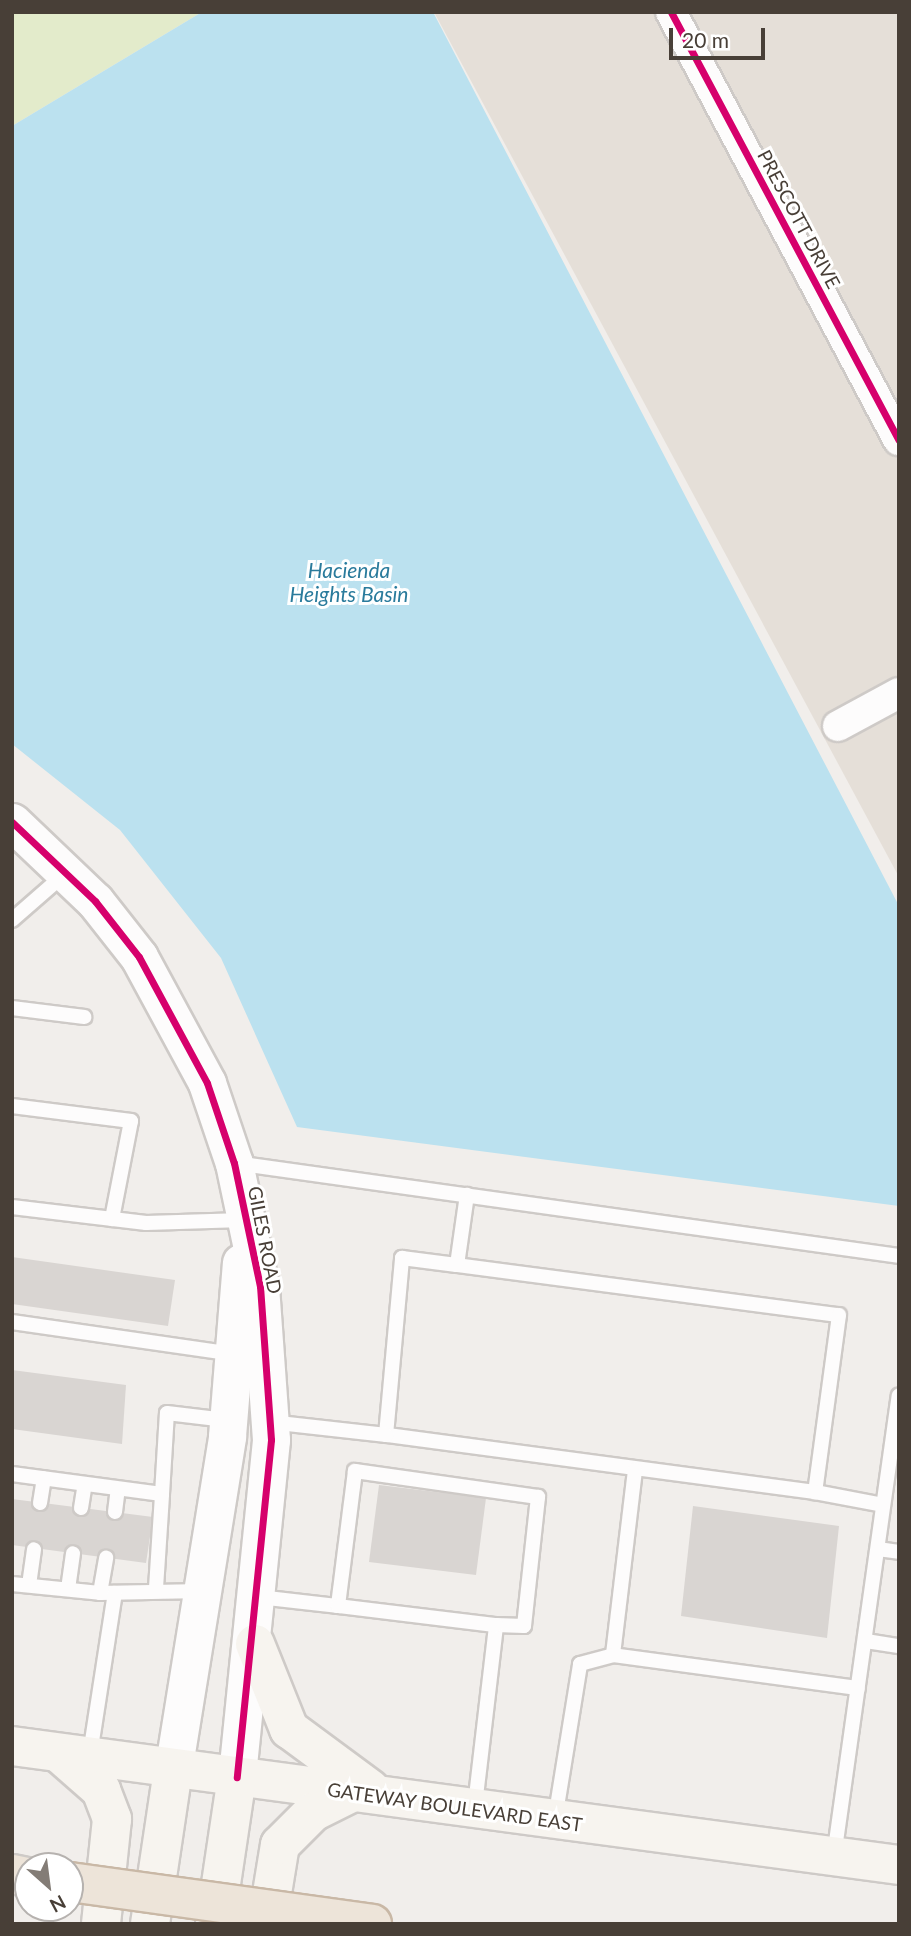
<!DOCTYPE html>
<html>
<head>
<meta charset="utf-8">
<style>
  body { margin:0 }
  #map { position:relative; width:911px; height:1936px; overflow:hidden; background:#f1eeeb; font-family:Lato,sans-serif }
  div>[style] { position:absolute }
  .residential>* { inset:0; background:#e5dfd8 }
  .green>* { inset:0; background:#e3ebcb }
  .water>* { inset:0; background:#bbe1ef }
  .building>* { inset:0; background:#d9d5d2 }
  .roads { filter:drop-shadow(2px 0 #cecac7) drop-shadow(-2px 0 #cecac7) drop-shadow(0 2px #cecac7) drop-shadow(0 -2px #cecac7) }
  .service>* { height:14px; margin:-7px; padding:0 7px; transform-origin:7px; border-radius:7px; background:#fdfcfc }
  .minor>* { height:30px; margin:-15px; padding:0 15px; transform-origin:15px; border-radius:15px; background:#fdfcfc }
  .tertiary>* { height:37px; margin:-18.5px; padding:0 18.5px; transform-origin:18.5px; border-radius:18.5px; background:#fdfcfc }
  .secondary>* { height:38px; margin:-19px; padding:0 19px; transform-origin:19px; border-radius:19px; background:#f7f4ef }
  .motorway>* { height:38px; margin:-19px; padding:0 19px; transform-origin:19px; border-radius:19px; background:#ede4d9 }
  .bridges { filter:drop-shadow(2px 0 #c9b8a6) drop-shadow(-2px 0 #c9b8a6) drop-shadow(0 2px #c9b8a6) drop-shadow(0 -2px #c9b8a6) }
  .motorway-bridge>* { height:38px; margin:-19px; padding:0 19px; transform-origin:19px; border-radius:19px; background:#ede4d9 }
  .cycleway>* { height:7px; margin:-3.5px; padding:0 3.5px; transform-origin:3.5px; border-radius:3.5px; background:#d6006c }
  span { translate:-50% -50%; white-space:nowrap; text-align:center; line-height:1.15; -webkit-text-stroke:6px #fff; paint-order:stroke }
  .street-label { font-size:19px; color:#483f37 }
  .water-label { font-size:21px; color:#2a7b9c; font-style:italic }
  .frame { position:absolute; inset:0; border:14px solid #483f37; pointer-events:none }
  .north { position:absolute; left:14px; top:1852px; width:70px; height:70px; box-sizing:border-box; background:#fff; border:2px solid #b6b2af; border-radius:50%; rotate:152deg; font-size:19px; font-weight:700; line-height:28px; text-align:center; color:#483f37 }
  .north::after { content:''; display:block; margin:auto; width:24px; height:32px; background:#837c76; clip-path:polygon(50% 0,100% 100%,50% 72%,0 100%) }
  .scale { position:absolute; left:669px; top:28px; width:96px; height:32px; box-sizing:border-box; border:4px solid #483f37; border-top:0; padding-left:9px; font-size:21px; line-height:24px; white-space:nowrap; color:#483f37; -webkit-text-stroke:5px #fff; paint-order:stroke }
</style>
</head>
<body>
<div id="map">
  <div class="residential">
    <i style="clip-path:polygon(434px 12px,899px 12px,899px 877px)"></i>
  </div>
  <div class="green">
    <i style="clip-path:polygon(12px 12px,202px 12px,12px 126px)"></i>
  </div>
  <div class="water">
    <i style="clip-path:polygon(202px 12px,433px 12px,899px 906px,899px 1206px,297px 1127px,221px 958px,120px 830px,12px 744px,12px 126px)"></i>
  </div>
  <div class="building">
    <i style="clip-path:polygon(12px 1257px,175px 1280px,168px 1326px,12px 1304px)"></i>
    <i style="clip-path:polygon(12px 1370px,126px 1385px,122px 1444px,12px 1429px)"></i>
    <i style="clip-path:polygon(379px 1485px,486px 1498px,476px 1575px,369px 1562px)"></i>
    <i style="clip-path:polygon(12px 1499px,153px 1517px,146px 1563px,12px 1545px)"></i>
    <i style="clip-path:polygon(693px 1506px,839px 1526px,827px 1638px,681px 1616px)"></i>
  </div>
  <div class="roads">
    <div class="service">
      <i style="left:12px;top:920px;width:73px;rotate:-41.1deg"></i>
      <i style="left:12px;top:1008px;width:73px;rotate:7.1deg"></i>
      <i style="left:12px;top:1106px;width:120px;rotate:7.2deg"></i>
      <i style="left:131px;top:1121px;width:100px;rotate:101deg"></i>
      <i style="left:235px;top:1163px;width:670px;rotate:7.97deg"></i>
      <i style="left:12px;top:1207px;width:135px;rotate:6.8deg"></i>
      <i style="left:146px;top:1223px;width:98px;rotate:-1.8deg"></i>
      <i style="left:457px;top:1265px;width:385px;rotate:7.5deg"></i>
      <i style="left:839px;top:1315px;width:179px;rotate:97.7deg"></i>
      <i style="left:815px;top:1492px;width:433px;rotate:-172.4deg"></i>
      <i style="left:386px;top:1435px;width:178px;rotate:-84.8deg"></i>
      <i style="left:402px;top:1258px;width:55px;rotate:7.3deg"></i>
      <i style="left:457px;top:1265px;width:71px;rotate:-81.9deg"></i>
      <i style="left:12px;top:1322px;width:223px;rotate:8.2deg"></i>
      <i style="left:270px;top:1422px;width:117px;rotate:6.4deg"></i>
      <i style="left:635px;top:1470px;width:186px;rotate:96.8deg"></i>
      <i style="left:613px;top:1655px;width:247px;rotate:7.7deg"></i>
      <i style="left:12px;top:1474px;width:151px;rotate:7.6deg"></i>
      <i style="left:162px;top:1494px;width:81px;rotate:-86.5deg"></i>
      <i style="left:167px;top:1413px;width:59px;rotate:6.8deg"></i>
      <i style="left:815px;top:1492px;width:69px;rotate:10.8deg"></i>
      <i style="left:40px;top:1503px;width:25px;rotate:-81deg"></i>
      <i style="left:81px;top:1508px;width:24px;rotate:-81deg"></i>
      <i style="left:115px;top:1512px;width:23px;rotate:-83deg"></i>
      <i style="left:878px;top:1549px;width:21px;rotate:8deg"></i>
      <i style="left:12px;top:1584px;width:88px;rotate:5.8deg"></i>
      <i style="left:100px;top:1593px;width:103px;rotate:-1.1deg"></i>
      <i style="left:29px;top:1585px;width:36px;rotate:-82deg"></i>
      <i style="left:156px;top:1588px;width:94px;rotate:-86.3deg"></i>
      <i style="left:68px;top:1589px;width:36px;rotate:-82deg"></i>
      <i style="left:100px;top:1593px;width:36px;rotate:-80deg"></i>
      <i style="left:259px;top:1597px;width:80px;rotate:6.5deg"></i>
      <i style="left:866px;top:1641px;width:33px;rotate:9deg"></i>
      <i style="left:90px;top:1754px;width:163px;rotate:-81.2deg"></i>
      <i style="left:475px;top:1805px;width:181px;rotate:-83.3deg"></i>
      <i style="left:496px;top:1625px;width:28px;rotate:2deg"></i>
      <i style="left:524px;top:1626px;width:130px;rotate:-83.8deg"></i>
      <i style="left:538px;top:1497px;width:185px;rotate:-171.9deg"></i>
      <i style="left:355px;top:1471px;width:136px;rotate:97.2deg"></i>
      <i style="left:338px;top:1606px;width:159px;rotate:6.9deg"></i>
      <i style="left:555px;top:1819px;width:157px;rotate:-80.8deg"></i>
      <i style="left:580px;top:1664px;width:34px;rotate:-15deg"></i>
      <i style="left:834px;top:1856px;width:465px;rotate:-82deg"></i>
    </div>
    <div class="minor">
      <i style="left:671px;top:12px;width:485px;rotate:62deg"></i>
      <i style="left:838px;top:726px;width:69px;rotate:-28.4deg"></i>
    </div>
    <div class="tertiary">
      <i style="left:12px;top:822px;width:115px;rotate:43.6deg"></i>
      <i style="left:95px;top:901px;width:71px;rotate:51.8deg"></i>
      <i style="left:139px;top:957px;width:143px;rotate:61.6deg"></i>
      <i style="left:207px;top:1083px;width:84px;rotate:71.4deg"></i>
      <i style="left:234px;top:1163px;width:126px;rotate:78.1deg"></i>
      <i style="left:260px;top:1286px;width:154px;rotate:85.9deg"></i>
      <i style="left:271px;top:1440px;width:339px;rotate:95.8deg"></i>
      <i style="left:173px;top:1771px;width:339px;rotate:-80.8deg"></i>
      <i style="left:227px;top:1436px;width:174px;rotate:-85.4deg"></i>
    </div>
    <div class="secondary">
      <i style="left:255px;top:1644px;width:92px;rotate:68.2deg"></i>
      <i style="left:289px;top:1729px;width:101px;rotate:36.5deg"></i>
      <i style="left:12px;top:1746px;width:895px;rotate:7.64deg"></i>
      <i style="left:60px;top:1754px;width:55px;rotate:41.3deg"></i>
      <i style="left:101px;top:1790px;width:31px;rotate:69deg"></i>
      <i style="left:112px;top:1819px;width:106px;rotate:96deg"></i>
      <i style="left:150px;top:1924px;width:155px;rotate:-81.5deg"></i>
      <i style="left:215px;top:1924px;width:149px;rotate:-81.5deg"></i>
      <i style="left:267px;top:1924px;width:80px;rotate:-80.7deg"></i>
      <i style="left:280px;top:1845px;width:47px;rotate:-45deg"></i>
      <i style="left:313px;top:1812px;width:42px;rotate:-26.6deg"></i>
    </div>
    <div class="motorway">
      <i style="left:12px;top:1874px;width:16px;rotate:11deg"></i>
    </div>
  </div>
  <div class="bridges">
    <div class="motorway-bridge">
      <i style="left:70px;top:1882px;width:305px;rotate:7.9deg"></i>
    </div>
  </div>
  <div class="cycleway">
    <i style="left:671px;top:12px;width:485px;rotate:62deg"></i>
    <i style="left:12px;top:822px;width:115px;rotate:43.6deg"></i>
    <i style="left:95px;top:901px;width:71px;rotate:51.8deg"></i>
    <i style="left:139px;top:957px;width:143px;rotate:61.6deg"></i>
    <i style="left:207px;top:1083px;width:84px;rotate:71.4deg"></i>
    <i style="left:234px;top:1163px;width:126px;rotate:78.1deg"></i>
    <i style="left:260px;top:1286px;width:154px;rotate:85.9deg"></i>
    <i style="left:271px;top:1440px;width:339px;rotate:95.8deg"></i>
  </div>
  <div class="street-label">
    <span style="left:799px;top:219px;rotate:62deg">PRESCOTT DRIVE</span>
    <span style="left:265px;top:1240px;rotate:79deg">GILES ROAD</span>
    <span style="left:455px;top:1807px;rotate:8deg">GATEWAY BOULEVARD EAST</span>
  </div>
  <div class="water-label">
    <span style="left:349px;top:582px">Hacienda<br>Heights Basin</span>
  </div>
  <div class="frame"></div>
  <div class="north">N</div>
  <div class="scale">20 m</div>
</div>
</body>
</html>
